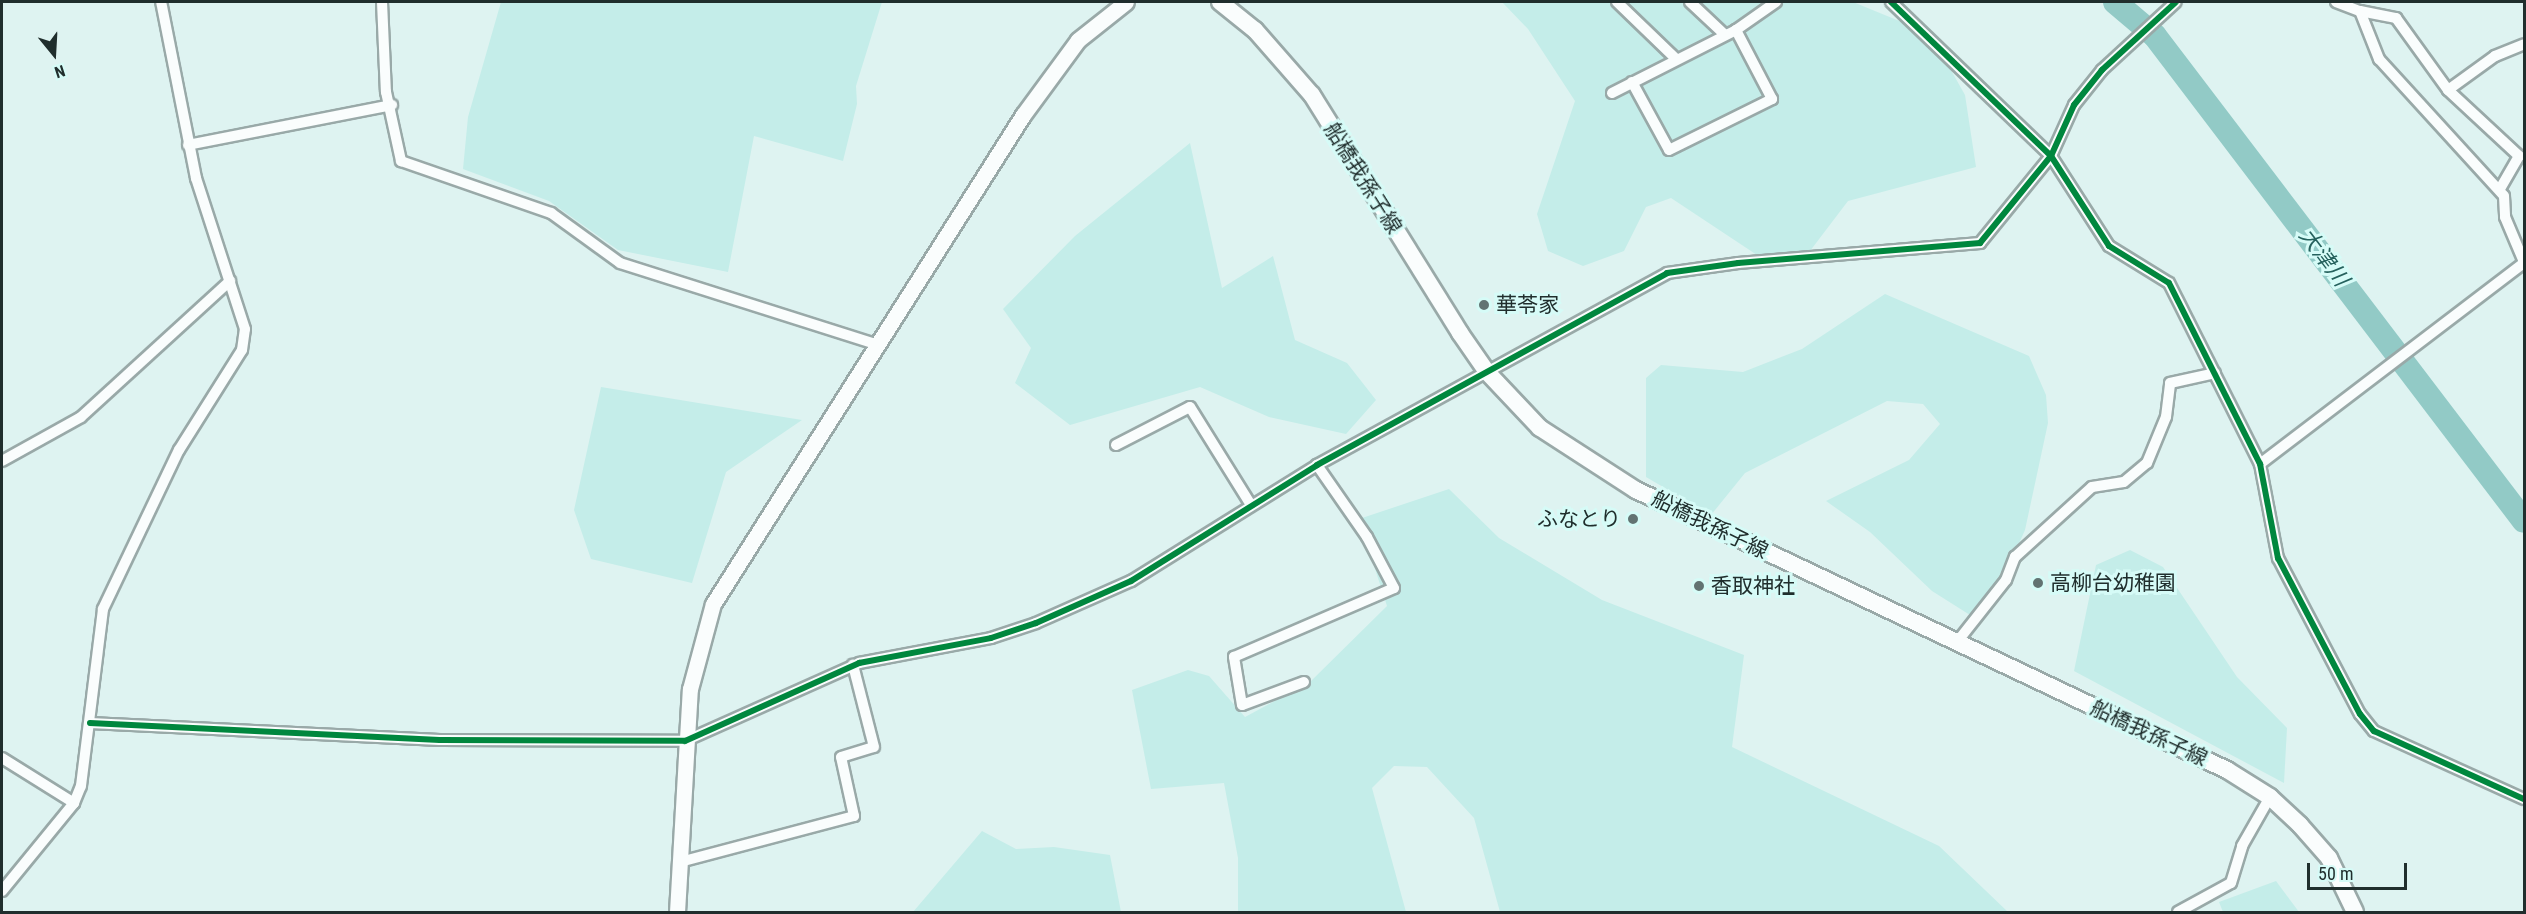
<!DOCTYPE html>
<html>
<head>
<meta charset="utf-8">
<style>
  body { margin:0 }
  #map { position:relative; width:2526px; height:914px; overflow:hidden; background:#def3f1; font-family:"Roboto Condensed","Noto Sans JP",sans-serif }
  div>[style] { position:absolute }
  .green>* { inset:0; background:#c4ede9 }
  .river>* { height:24px; margin:-12px; padding:0 12px; transform-origin:12px; border-radius:12px; background:#92cac6 }
  .roads { filter:drop-shadow(2px 0 #99a9a8) drop-shadow(-2px 0 #99a9a8) drop-shadow(0 2px #99a9a8) drop-shadow(0 -2px #99a9a8) }
  .street>* { height:10px; margin:-5px; padding:0 5px; transform-origin:5px; border-radius:5px; background:#fafdfd }
  .secondary>* { height:15px; margin:-7.5px; padding:0 7.5px; transform-origin:7.5px; border-radius:7.5px; background:#fafdfd }
  .primary>* { height:16px; margin:-8px; padding:0 8px; transform-origin:8px; border-radius:8px; background:#fafdfd }
  .cycleway>* { height:6px; margin:-3px; padding:0 3px; transform-origin:3px; border-radius:3px; background:#00873e }
  .dots>* { width:16px; height:16px; translate:-50% -50%; box-sizing:border-box; border:3px solid #d6fbf7; border-radius:50% }
  span { translate:-50% -50%; white-space:nowrap; text-align:center; line-height:1.15; -webkit-text-stroke:6px #d6fbf7; paint-order:stroke }
  .street-label { font-size:21px; color:#202e2d }
  .poi-label { font-size:21px; color:#202e2d }
  .left { translate:0 -50%; text-align:left }
  .right { translate:-100% -50%; text-align:right }
  .water-label { font-size:22px; color:#25615d; font-style:italic }
  .frame { position:absolute; inset:0; border:3px solid #202e2d; pointer-events:none }
  .north { position:absolute; left:24px; top:24px; width:60px; height:60px; -webkit-text-stroke:4px #d6fbf7; paint-order:stroke; rotate:162deg; font-size:16px; font-weight:700; line-height:24px; text-align:center; color:#202e2d }
  .north::after { content:''; display:block; margin:auto; width:21px; height:27px; background:#202e2d; clip-path:polygon(50% 0,100% 100%,50% 72%,0 100%) }
  .scale { position:absolute; left:2307px; top:863px; width:100px; height:27px; box-sizing:border-box; border:3px solid #202e2d; border-top:0; padding-left:8px; font-size:18px; line-height:21px; white-space:nowrap; color:#202e2d; -webkit-text-stroke:4px #d6fbf7; paint-order:stroke }
</style>
</head>
<body>
<div id="map">
  <div class="green">
    <i style="clip-path:polygon(501px 2px,882px 2px,856px 86px,857px 104px,843px 161px,754px 136px,728px 272px,618px 250px,549px 201px,463px 169px,468px 117px)"></i>
    <i style="clip-path:polygon(1502px 2px,1853px 2px,1914px 27px,1943px 56px,1965px 95px,1976px 167px,1848px 201px,1810px 251px,1757px 255px,1671px 198px,1646px 207px,1624px 251px,1583px 266px,1548px 251px,1537px 214px,1575px 101px,1528px 29px)"></i>
    <i style="clip-path:polygon(1190px 143px,1222px 288px,1273px 256px,1295px 340px,1347px 363px,1376px 400px,1346px 434px,1269px 417px,1200px 387px,1070px 425px,1015px 383px,1031px 348px,1003px 309px,1075px 236px)"></i>
    <i style="clip-path:polygon(1885px 294px,2029px 356px,2046px 395px,2048px 423px,2025px 530px,2003px 579px,1970px 615px,1932px 591px,1870px 532px,1826px 501px,1909px 460px,1940px 424px,1923px 404px,1887px 401px,1745px 473px,1711px 515px,1646px 477px,1646px 378px,1661px 365px,1743px 372px,1802px 349px)"></i>
    <i style="clip-path:polygon(601px 387px,802px 420px,726px 472px,692px 583px,591px 559px,574px 510px)"></i>
    <i style="clip-path:polygon(1449px 489px,1499px 538px,1602px 600px,1744px 655px,1732px 747px,1939px 846px,2008px 912px,1500px 912px,1474px 818px,1427px 767px,1394px 766px,1372px 788px,1406px 912px,1238px 912px,1238px 858px,1224px 783px,1151px 789px,1132px 690px,1188px 670px,1209px 676px,1245px 717px,1310px 682px,1387px 606px,1359px 519px)"></i>
    <i style="clip-path:polygon(2130px 550px,2163px 567px,2237px 677px,2287px 728px,2284px 783px,2074px 671px,2096px 565px)"></i>
    <i style="clip-path:polygon(982px 831px,1016px 849px,1054px 847px,1110px 855px,1121px 912px,913px 912px)"></i>
    <i style="clip-path:polygon(2276px 881px,2299px 912px,2223px 912px,2219px 902px)"></i>
  </div>
  <div class="river">
    <i style="left:2115px;top:2px;width:52px;rotate:40.4deg"></i>
    <i style="left:2155px;top:36px;width:609px;rotate:52.74deg"></i>
  </div>
  <div class="roads">
    <div class="street">
      <i style="left:382px;top:2px;width:90px;rotate:87.5deg"></i>
      <i style="left:386px;top:92px;width:71px;rotate:77.7deg"></i>
      <i style="left:401px;top:161px;width:159px;rotate:19.1deg"></i>
      <i style="left:551px;top:213px;width:85px;rotate:35.9deg"></i>
      <i style="left:620px;top:263px;width:268px;rotate:17.6deg"></i>
      <i style="left:1617px;top:2px;width:82px;rotate:44deg"></i>
      <i style="left:1690px;top:2px;width:47px;rotate:43.3deg"></i>
      <i style="left:1891px;top:2px;width:222px;rotate:43.9deg"></i>
      <i style="left:2051px;top:156px;width:107px;rotate:57.2deg"></i>
      <i style="left:2109px;top:246px;width:70px;rotate:31.7deg"></i>
      <i style="left:2169px;top:283px;width:203px;rotate:63.3deg"></i>
      <i style="left:2260px;top:464px;width:96px;rotate:79.2deg"></i>
      <i style="left:2278px;top:558px;width:176px;rotate:62.3deg"></i>
      <i style="left:2360px;top:714px;width:22px;rotate:51deg"></i>
      <i style="left:2374px;top:731px;width:165px;rotate:24.4deg"></i>
      <i style="left:2336px;top:2px;width:26px;rotate:21deg"></i>
      <i style="left:2360px;top:11px;width:52px;rotate:68.4deg"></i>
      <i style="left:2379px;top:59px;width:185px;rotate:47.6deg"></i>
      <i style="left:2504px;top:196px;width:21px;rotate:87deg"></i>
      <i style="left:2505px;top:217px;width:49px;rotate:67.1deg"></i>
      <i style="left:2360px;top:11px;width:37px;rotate:11deg"></i>
      <i style="left:2396px;top:18px;width:89px;rotate:54.2deg"></i>
      <i style="left:2448px;top:90px;width:97px;rotate:42.9deg"></i>
      <i style="left:2519px;top:156px;width:39px;rotate:120deg"></i>
      <i style="left:1632px;top:82px;width:77px;rotate:61.4deg"></i>
      <i style="left:1669px;top:150px;width:115px;rotate:-26.3deg"></i>
      <i style="left:1772px;top:99px;width:78px;rotate:-117.6deg"></i>
      <i style="left:2448px;top:90px;width:58px;rotate:-35.9deg"></i>
      <i style="left:2495px;top:56px;width:31px;rotate:-22deg"></i>
      <i style="left:1612px;top:93px;width:139px;rotate:-26.9deg"></i>
      <i style="left:1736px;top:30px;width:49px;rotate:-35deg"></i>
      <i style="left:188px;top:145px;width:208px;rotate:-11.1deg"></i>
      <i style="left:1116px;top:445px;width:83px;rotate:-27.2deg"></i>
      <i style="left:1190px;top:407px;width:115px;rotate:58.1deg"></i>
      <i style="left:2px;top:461px;width:90px;rotate:-29.1deg"></i>
      <i style="left:81px;top:417px;width:202px;rotate:-42.4deg"></i>
      <i style="left:2260px;top:464px;width:332px;rotate:-37.3deg"></i>
      <i style="left:1957px;top:642px;width:79px;rotate:-51.7deg"></i>
      <i style="left:2006px;top:580px;width:25px;rotate:-69deg"></i>
      <i style="left:2015px;top:557px;width:104px;rotate:-42.3deg"></i>
      <i style="left:2092px;top:487px;width:32px;rotate:-9deg"></i>
      <i style="left:2124px;top:482px;width:30px;rotate:-40deg"></i>
      <i style="left:2147px;top:463px;width:50px;rotate:-67.6deg"></i>
      <i style="left:2166px;top:417px;width:34px;rotate:-83deg"></i>
      <i style="left:2170px;top:383px;width:46px;rotate:-12.5deg"></i>
      <i style="left:1304px;top:682px;width:66px;rotate:159.6deg"></i>
      <i style="left:1242px;top:705px;width:49px;rotate:-99.5deg"></i>
      <i style="left:1234px;top:657px;width:174px;rotate:-23.3deg"></i>
      <i style="left:1394px;top:588px;width:58px;rotate:-117.9deg"></i>
      <i style="left:1367px;top:537px;width:88px;rotate:-124.8deg"></i>
      <i style="left:90px;top:723px;width:350px;rotate:2.8deg"></i>
      <i style="left:440px;top:740px;width:245px;rotate:0.2deg"></i>
      <i style="left:685px;top:741px;width:191px;rotate:-24.1deg"></i>
      <i style="left:859px;top:663px;width:134px;rotate:-10.7deg"></i>
      <i style="left:991px;top:638px;width:47px;rotate:-18.4deg"></i>
      <i style="left:1036px;top:623px;width:104px;rotate:-23.9deg"></i>
      <i style="left:1131px;top:581px;width:219px;rotate:-31.9deg"></i>
      <i style="left:1317px;top:465px;width:399px;rotate:-28.7deg"></i>
      <i style="left:1667px;top:273px;width:72px;rotate:-8deg"></i>
      <i style="left:1738px;top:263px;width:243px;rotate:-4.7deg"></i>
      <i style="left:1980px;top:243px;width:112px;rotate:-50.8deg"></i>
      <i style="left:2051px;top:156px;width:56px;rotate:-65.7deg"></i>
      <i style="left:2074px;top:105px;width:45px;rotate:-51.3deg"></i>
      <i style="left:2102px;top:70px;width:100px;rotate:-42.6deg"></i>
      <i style="left:2px;top:758px;width:85px;rotate:32deg"></i>
      <i style="left:680px;top:862px;width:180px;rotate:-14.8deg"></i>
      <i style="left:854px;top:816px;width:60px;rotate:-102.4deg"></i>
      <i style="left:841px;top:757px;width:34px;rotate:-17deg"></i>
      <i style="left:874px;top:747px;width:85px;rotate:-104.4deg"></i>
      <i style="left:2px;top:891px;width:114px;rotate:-50.7deg"></i>
      <i style="left:74px;top:803px;width:18px;rotate:-68deg"></i>
      <i style="left:81px;top:786px;width:178px;rotate:-82.9deg"></i>
      <i style="left:103px;top:609px;width:176px;rotate:-64.5deg"></i>
      <i style="left:179px;top:450px;width:118px;rotate:-57.8deg"></i>
      <i style="left:242px;top:350px;width:21px;rotate:-82deg"></i>
      <i style="left:245px;top:329px;width:159px;rotate:-108deg"></i>
      <i style="left:196px;top:178px;width:179px;rotate:-101.2deg"></i>
      <i style="left:2178px;top:912px;width:60px;rotate:-28.7deg"></i>
      <i style="left:2231px;top:883px;width:39px;rotate:-73deg"></i>
      <i style="left:2242px;top:846px;width:56px;rotate:-60.3deg"></i>
    </div>
    <div class="secondary">
      <i style="left:677px;top:912px;width:223px;rotate:-86.7deg"></i>
      <i style="left:690px;top:689px;width:88px;rotate:-74.9deg"></i>
      <i style="left:713px;top:604px;width:579px;rotate:-57.63deg"></i>
      <i style="left:1023px;top:115px;width:93px;rotate:-53.7deg"></i>
      <i style="left:1078px;top:40px;width:61px;rotate:-38.4deg"></i>
    </div>
    <div class="primary">
      <i style="left:1220px;top:2px;width:45px;rotate:38.7deg"></i>
      <i style="left:1255px;top:30px;width:86px;rotate:48.8deg"></i>
      <i style="left:1312px;top:95px;width:280px;rotate:58.1deg"></i>
      <i style="left:1460px;top:333px;width:47px;rotate:55.3deg"></i>
      <i style="left:1487px;top:372px;width:77px;rotate:46.6deg"></i>
      <i style="left:1540px;top:428px;width:114px;rotate:32.9deg"></i>
      <i style="left:1636px;top:490px;width:654px;rotate:25.35deg"></i>
      <i style="left:2227px;top:770px;width:51px;rotate:32.1deg"></i>
      <i style="left:2270px;top:797px;width:41px;rotate:43deg"></i>
      <i style="left:2300px;top:825px;width:44px;rotate:48.7deg"></i>
      <i style="left:2329px;top:858px;width:60px;rotate:64.3deg"></i>
    </div>
  </div>
  <div class="cycleway">
    <i style="left:1891px;top:2px;width:222px;rotate:43.9deg"></i>
    <i style="left:2051px;top:156px;width:107px;rotate:57.2deg"></i>
    <i style="left:2109px;top:246px;width:70px;rotate:31.7deg"></i>
    <i style="left:2169px;top:283px;width:203px;rotate:63.3deg"></i>
    <i style="left:2260px;top:464px;width:96px;rotate:79.2deg"></i>
    <i style="left:2278px;top:558px;width:176px;rotate:62.3deg"></i>
    <i style="left:2360px;top:714px;width:22px;rotate:51deg"></i>
    <i style="left:2374px;top:731px;width:165px;rotate:24.4deg"></i>
    <i style="left:90px;top:723px;width:350px;rotate:2.8deg"></i>
    <i style="left:440px;top:740px;width:245px;rotate:0.2deg"></i>
    <i style="left:685px;top:741px;width:191px;rotate:-24.1deg"></i>
    <i style="left:859px;top:663px;width:134px;rotate:-10.7deg"></i>
    <i style="left:991px;top:638px;width:47px;rotate:-18.4deg"></i>
    <i style="left:1036px;top:623px;width:104px;rotate:-23.9deg"></i>
    <i style="left:1131px;top:581px;width:219px;rotate:-31.9deg"></i>
    <i style="left:1317px;top:465px;width:399px;rotate:-28.7deg"></i>
    <i style="left:1667px;top:273px;width:72px;rotate:-8deg"></i>
    <i style="left:1738px;top:263px;width:243px;rotate:-4.7deg"></i>
    <i style="left:1980px;top:243px;width:112px;rotate:-50.8deg"></i>
    <i style="left:2051px;top:156px;width:56px;rotate:-65.7deg"></i>
    <i style="left:2074px;top:105px;width:45px;rotate:-51.3deg"></i>
    <i style="left:2102px;top:70px;width:100px;rotate:-42.6deg"></i>
  </div>
  <div class="dots">
    <i style="left:1484px;top:305px;background:#627372"></i>
    <i style="left:1633px;top:519px;background:#627372"></i>
    <i style="left:2038px;top:583px;background:#627372"></i>
    <i style="left:1699px;top:586px;background:#627372"></i>
  </div>
  <div class="street-label">
    <span style="left:1363px;top:178px;rotate:58deg">船橋我孫子線</span>
    <span style="left:1710px;top:525px;rotate:26deg">船橋我孫子線</span>
    <span style="left:2149px;top:733px;rotate:25deg">船橋我孫子線</span>
  </div>
  <div class="poi-label">
    <span class="left" style="left:1496px;top:305px">華苓家</span>
    <span class="right" style="left:1621px;top:519px">ふなとり</span>
    <span class="left" style="left:2050px;top:583px">高柳台幼稚園</span>
    <span class="left" style="left:1711px;top:586px">香取神社</span>
  </div>
  <div class="water-label">
    <span style="left:2324px;top:257px;rotate:53deg">大津川</span>
  </div>
  <div class="frame"></div>
  <div class="north">N</div>
  <div class="scale">50 m</div>
</div>
</body>
</html>
